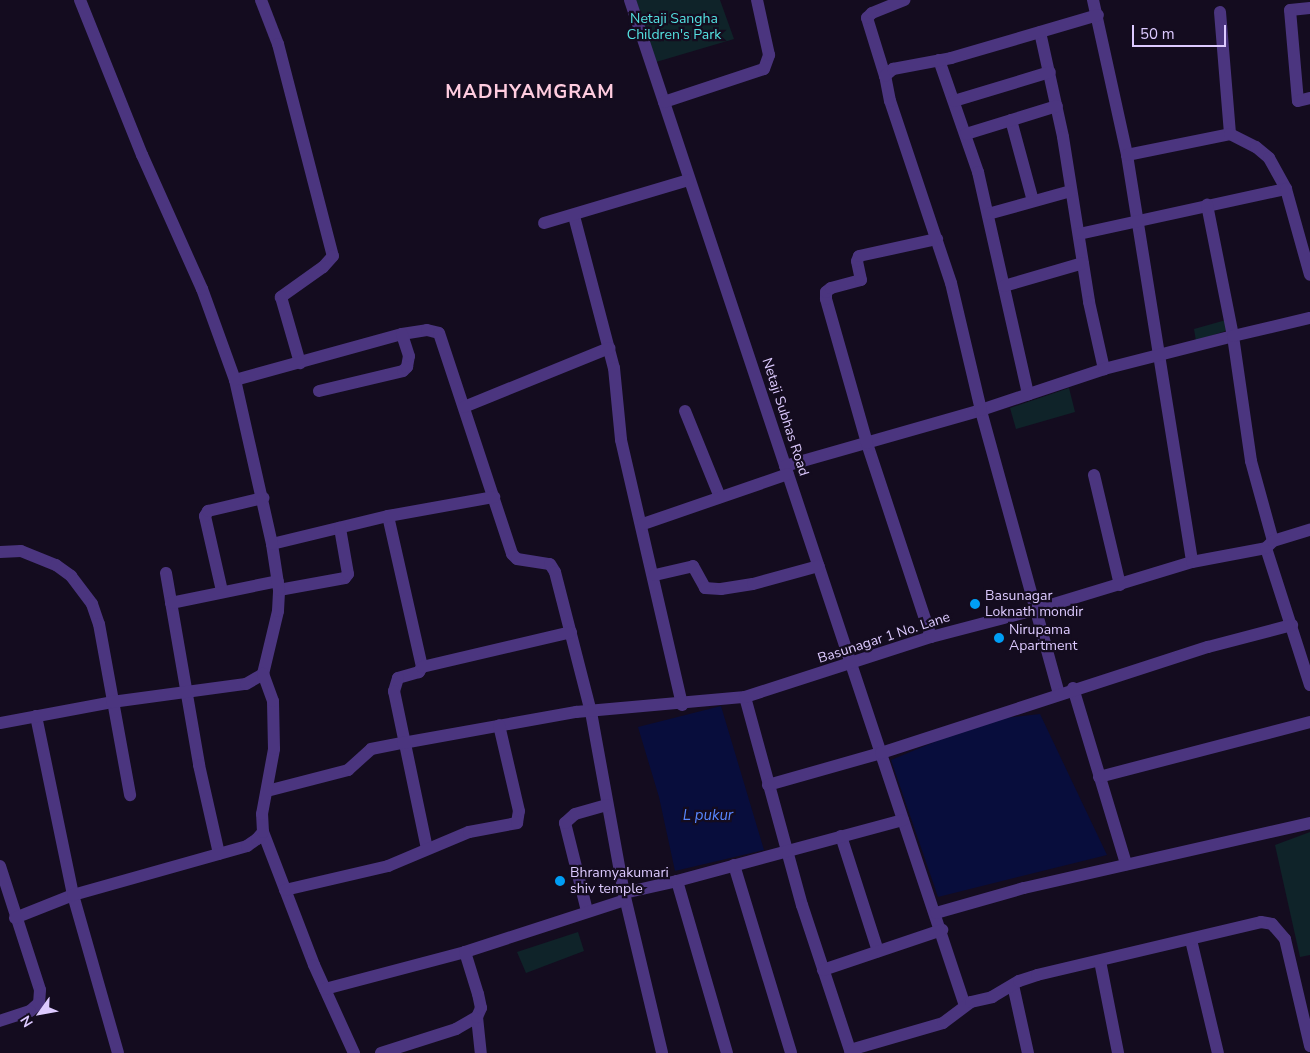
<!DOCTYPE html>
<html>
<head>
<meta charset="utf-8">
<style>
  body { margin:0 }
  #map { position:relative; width:1310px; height:1053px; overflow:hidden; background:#140c1f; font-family:"Nunito Sans",sans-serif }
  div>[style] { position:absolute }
  .green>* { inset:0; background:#0f2329 }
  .water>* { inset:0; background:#080d3c }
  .street>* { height:12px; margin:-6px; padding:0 6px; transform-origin:6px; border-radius:6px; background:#4b357f }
  .dots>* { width:14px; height:14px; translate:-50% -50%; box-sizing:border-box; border:2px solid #140c1f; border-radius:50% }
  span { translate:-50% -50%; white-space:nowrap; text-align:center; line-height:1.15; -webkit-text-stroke:4.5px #140c1f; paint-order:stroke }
  .park-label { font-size:14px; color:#54e1e1 }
  .street-label { font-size:14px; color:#ddcaff }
  .poi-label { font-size:14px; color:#ddcaff }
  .left { translate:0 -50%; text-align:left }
  .water-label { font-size:15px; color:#5887ff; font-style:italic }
  .district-label { font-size:19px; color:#ffccdf; font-weight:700; letter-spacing:1px }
  .north { position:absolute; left:15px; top:988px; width:50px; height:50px; -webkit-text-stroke:4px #140c1f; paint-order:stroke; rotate:238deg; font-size:14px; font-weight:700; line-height:20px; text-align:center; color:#ddcaff }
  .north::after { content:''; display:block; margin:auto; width:18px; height:22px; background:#ddcaff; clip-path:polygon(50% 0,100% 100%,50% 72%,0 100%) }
  .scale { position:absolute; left:1132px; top:25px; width:94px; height:22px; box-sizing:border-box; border:2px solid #ddcaff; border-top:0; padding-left:6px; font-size:15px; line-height:18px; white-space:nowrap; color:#ddcaff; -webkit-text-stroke:4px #140c1f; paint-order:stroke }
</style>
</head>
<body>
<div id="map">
  <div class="green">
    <i style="clip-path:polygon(636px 0,720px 0,734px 39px,656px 62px)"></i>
    <i style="clip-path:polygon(1226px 320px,1228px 330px,1196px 341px,1194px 329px)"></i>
    <i style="clip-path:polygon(1069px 388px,1075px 412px,1016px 429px,1010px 408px)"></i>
    <i style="clip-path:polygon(1310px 832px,1310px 955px,1300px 957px,1275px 845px)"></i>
    <i style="clip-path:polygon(578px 932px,584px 951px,526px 973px,517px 952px)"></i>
  </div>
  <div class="water">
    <i style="clip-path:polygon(721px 706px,764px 850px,675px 871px,659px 797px,638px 727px)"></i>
    <i style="clip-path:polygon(1040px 714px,1107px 855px,938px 897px,891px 760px,987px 720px)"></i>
  </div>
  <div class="street">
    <i style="left:261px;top:0;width:47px;rotate:68.9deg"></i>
    <i style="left:278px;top:44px;width:219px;rotate:75.5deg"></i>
    <i style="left:333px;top:256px;width:15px;rotate:132deg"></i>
    <i style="left:323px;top:267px;width:52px;rotate:144.5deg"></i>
    <i style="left:281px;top:297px;width:69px;rotate:73.9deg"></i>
    <i style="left:630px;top:0;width:1060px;rotate:71.58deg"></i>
    <i style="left:1093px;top:0;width:159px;rotate:77.6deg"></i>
    <i style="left:1127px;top:155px;width:412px;rotate:80.9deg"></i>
    <i style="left:1310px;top:8px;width:20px;rotate:174deg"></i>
    <i style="left:1290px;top:10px;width:91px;rotate:85deg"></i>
    <i style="left:1298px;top:101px;width:12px;rotate:-14deg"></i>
    <i style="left:1220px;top:12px;width:122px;rotate:85.3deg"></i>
    <i style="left:1040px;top:32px;width:107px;rotate:77.6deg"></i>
    <i style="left:1063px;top:137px;width:167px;rotate:81deg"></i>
    <i style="left:1089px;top:302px;width:69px;rotate:77.4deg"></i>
    <i style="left:939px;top:60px;width:119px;rotate:70.8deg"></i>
    <i style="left:978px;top:172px;width:228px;rotate:77.3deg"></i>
    <i style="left:885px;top:76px;width:61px;rotate:-107.2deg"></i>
    <i style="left:867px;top:18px;width:7px;rotate:-45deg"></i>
    <i style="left:872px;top:13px;width:35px;rotate:-22deg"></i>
    <i style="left:954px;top:101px;width:100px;rotate:-16.8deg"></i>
    <i style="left:664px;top:102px;width:105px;rotate:-18.3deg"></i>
    <i style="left:764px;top:69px;width:15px;rotate:-70deg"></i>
    <i style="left:769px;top:55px;width:56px;rotate:-102.3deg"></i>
    <i style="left:1011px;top:120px;width:84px;rotate:74.8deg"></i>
    <i style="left:966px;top:134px;width:95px;rotate:-17.1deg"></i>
    <i style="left:1127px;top:155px;width:105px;rotate:-11.5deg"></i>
    <i style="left:1230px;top:134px;width:29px;rotate:27deg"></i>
    <i style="left:1256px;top:147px;width:17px;rotate:40deg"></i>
    <i style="left:1269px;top:158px;width:35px;rotate:61deg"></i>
    <i style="left:988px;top:214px;width:86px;rotate:-15.5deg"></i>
    <i style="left:574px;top:216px;width:157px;rotate:75.3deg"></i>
    <i style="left:614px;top:368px;width:72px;rotate:84.4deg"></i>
    <i style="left:621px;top:440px;width:272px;rotate:77deg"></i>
    <i style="left:544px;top:223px;width:150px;rotate:-16.6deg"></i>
    <i style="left:1079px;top:234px;width:212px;rotate:-12.3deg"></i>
    <i style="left:1286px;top:189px;width:89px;rotate:74.4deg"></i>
    <i style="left:1004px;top:286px;width:82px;rotate:-16.2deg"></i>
    <i style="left:235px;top:380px;width:173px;rotate:-15.4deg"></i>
    <i style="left:402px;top:334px;width:25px;rotate:-9deg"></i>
    <i style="left:427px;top:330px;width:12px;rotate:14deg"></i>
    <i style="left:439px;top:333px;width:233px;rotate:71.7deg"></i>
    <i style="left:512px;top:554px;width:7px;rotate:45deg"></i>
    <i style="left:517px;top:559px;width:33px;rotate:9deg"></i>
    <i style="left:550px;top:564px;width:9px;rotate:58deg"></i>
    <i style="left:555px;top:572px;width:145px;rotate:75.6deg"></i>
    <i style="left:591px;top:712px;width:184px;rotate:79.7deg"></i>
    <i style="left:624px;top:893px;width:164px;rotate:76.6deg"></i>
    <i style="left:319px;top:391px;width:86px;rotate:-13.4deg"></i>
    <i style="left:403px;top:371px;width:6px;rotate:-45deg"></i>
    <i style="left:407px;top:367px;width:11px;rotate:-80deg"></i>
    <i style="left:409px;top:356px;width:23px;rotate:-108deg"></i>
    <i style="left:464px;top:407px;width:157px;rotate:-22.1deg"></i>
    <i style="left:685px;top:411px;width:93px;rotate:67.9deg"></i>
    <i style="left:785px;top:466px;width:204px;rotate:-15.9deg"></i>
    <i style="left:981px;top:410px;width:130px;rotate:-18.4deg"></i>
    <i style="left:1104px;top:369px;width:133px;rotate:-14.3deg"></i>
    <i style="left:1233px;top:336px;width:134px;rotate:-101.2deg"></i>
    <i style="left:1094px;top:475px;width:113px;rotate:76.7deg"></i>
    <i style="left:388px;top:516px;width:155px;rotate:77.3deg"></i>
    <i style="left:422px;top:667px;width:6px;rotate:121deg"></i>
    <i style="left:419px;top:672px;width:22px;rotate:164deg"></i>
    <i style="left:398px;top:678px;width:14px;rotate:107deg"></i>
    <i style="left:394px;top:691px;width:161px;rotate:78.2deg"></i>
    <i style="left:643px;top:524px;width:153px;rotate:-19deg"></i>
    <i style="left:1273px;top:541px;width:83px;rotate:-105.4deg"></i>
    <i style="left:1251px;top:461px;width:126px;rotate:-98.2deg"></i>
    <i style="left:1233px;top:336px;width:79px;rotate:-13.2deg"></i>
    <i style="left:272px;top:544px;width:119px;rotate:-13.6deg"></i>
    <i style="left:388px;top:516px;width:108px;rotate:-10.2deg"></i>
    <i style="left:1266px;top:548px;width:144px;rotate:72.2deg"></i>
    <i style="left:0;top:552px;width:21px;rotate:-3deg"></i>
    <i style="left:21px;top:551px;width:38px;rotate:22deg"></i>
    <i style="left:56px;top:565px;width:19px;rotate:36deg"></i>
    <i style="left:71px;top:576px;width:35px;rotate:53deg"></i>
    <i style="left:92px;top:604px;width:21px;rotate:71deg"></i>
    <i style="left:99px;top:624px;width:174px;rotate:79.7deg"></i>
    <i style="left:166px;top:573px;width:195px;rotate:80.2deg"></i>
    <i style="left:199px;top:765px;width:91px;rotate:77.3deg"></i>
    <i style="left:655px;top:575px;width:39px;rotate:-13deg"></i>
    <i style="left:693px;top:566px;width:25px;rotate:61deg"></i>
    <i style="left:705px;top:588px;width:16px;rotate:4deg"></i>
    <i style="left:721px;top:589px;width:32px;rotate:-9deg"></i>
    <i style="left:753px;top:584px;width:68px;rotate:-15.3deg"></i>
    <i style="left:279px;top:590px;width:67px;rotate:-10.3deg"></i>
    <i style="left:345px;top:578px;width:5px;rotate:-53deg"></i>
    <i style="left:348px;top:574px;width:47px;rotate:-99.9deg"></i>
    <i style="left:222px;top:591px;width:77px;rotate:-102.8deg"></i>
    <i style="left:205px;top:516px;width:6px;rotate:-59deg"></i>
    <i style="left:208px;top:511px;width:57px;rotate:-13.3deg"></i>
    <i style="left:171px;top:603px;width:109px;rotate:-11.6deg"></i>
    <i style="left:931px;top:637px;width:204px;rotate:-108.3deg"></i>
    <i style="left:867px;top:443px;width:150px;rotate:-105.9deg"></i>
    <i style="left:826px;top:299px;width:7px;rotate:-90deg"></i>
    <i style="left:826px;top:292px;width:6px;rotate:-39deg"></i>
    <i style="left:831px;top:288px;width:31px;rotate:-15deg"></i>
    <i style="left:861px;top:280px;width:19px;rotate:-102deg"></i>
    <i style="left:857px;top:261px;width:5px;rotate:-68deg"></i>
    <i style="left:859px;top:256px;width:80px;rotate:-12.3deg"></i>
    <i style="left:422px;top:667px;width:153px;rotate:-13.2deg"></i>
    <i style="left:1073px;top:688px;width:184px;rotate:73.2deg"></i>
    <i style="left:1059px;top:694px;width:295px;rotate:-105.4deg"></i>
    <i style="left:981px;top:410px;width:130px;rotate:-103.3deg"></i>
    <i style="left:951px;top:283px;width:192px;rotate:-108.5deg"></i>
    <i style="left:890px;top:101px;width:25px;rotate:-101deg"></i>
    <i style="left:885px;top:76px;width:11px;rotate:-41deg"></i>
    <i style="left:893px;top:69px;width:59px;rotate:-10.7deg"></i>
    <i style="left:951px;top:58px;width:153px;rotate:-16.3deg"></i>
    <i style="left:745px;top:697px;width:216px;rotate:74.7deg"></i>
    <i style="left:802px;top:905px;width:156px;rotate:71.7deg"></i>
    <i style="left:36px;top:716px;width:183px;rotate:78.3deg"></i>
    <i style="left:73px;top:895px;width:164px;rotate:74.1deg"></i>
    <i style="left:0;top:723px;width:114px;rotate:-10.6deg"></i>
    <i style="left:112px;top:702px;width:135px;rotate:-7.7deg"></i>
    <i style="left:246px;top:684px;width:20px;rotate:-30deg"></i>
    <i style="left:263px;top:674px;width:65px;rotate:-76.6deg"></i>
    <i style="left:278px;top:611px;width:21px;rotate:-87deg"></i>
    <i style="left:279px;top:590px;width:47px;rotate:-98.7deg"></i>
    <i style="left:272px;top:544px;width:168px;rotate:-102.7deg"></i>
    <i style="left:235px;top:380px;width:97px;rotate:-109.9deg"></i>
    <i style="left:202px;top:289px;width:147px;rotate:-114.1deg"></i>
    <i style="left:142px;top:155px;width:167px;rotate:-111.8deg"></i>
    <i style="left:1099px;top:777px;width:218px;rotate:-14.6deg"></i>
    <i style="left:768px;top:785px;width:117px;rotate:-15.8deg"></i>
    <i style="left:881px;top:753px;width:344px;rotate:-18deg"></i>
    <i style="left:1208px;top:647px;width:87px;rotate:-14.7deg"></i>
    <i style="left:267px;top:791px;width:84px;rotate:-14.5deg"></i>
    <i style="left:348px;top:770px;width:31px;rotate:-42deg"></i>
    <i style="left:371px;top:749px;width:33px;rotate:-11deg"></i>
    <i style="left:403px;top:743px;width:176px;rotate:-10.2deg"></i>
    <i style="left:576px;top:712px;width:170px;rotate:-5.1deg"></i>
    <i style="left:745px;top:697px;width:195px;rotate:-17.9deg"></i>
    <i style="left:931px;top:637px;width:106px;rotate:-14.7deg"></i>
    <i style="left:1034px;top:610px;width:165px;rotate:-16.9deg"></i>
    <i style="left:1192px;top:562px;width:75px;rotate:-10.7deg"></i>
    <i style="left:1266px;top:548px;width:10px;rotate:-45deg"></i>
    <i style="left:1273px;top:541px;width:39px;rotate:-17deg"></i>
    <i style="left:263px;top:832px;width:142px;rotate:69deg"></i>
    <i style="left:314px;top:965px;width:97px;rotate:65.6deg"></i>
    <i style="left:841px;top:836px;width:121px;rotate:72.2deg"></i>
    <i style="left:734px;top:865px;width:196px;rotate:73.1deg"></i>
    <i style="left:0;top:866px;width:130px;rotate:72.1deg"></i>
    <i style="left:40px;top:990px;width:13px;rotate:94deg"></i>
    <i style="left:39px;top:1003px;width:12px;rotate:138deg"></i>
    <i style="left:30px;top:1011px;width:32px;rotate:162deg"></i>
    <i style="left:677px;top:881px;width:234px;rotate:-15.1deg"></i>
    <i style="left:285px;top:890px;width:106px;rotate:-13.1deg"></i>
    <i style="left:388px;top:866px;width:88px;rotate:-22.8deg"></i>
    <i style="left:469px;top:832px;width:49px;rotate:-10.6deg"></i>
    <i style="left:517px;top:823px;width:12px;rotate:-81deg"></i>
    <i style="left:519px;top:811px;width:88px;rotate:-103.1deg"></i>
    <i style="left:624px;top:893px;width:54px;rotate:-12.8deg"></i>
    <i style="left:677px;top:881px;width:179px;rotate:73.8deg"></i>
    <i style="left:587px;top:911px;width:91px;rotate:-104deg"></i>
    <i style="left:565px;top:823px;width:13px;rotate:-42deg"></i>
    <i style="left:575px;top:814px;width:33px;rotate:-16deg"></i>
    <i style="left:936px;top:913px;width:91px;rotate:-15.9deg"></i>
    <i style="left:1024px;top:888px;width:293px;rotate:-12.8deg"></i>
    <i style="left:15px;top:918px;width:62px;rotate:-21.6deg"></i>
    <i style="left:73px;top:895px;width:181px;rotate:-15.7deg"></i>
    <i style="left:247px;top:846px;width:12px;rotate:-35deg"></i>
    <i style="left:257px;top:839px;width:9px;rotate:-49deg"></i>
    <i style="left:263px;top:832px;width:18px;rotate:-93deg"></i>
    <i style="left:262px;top:814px;width:66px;rotate:-79.5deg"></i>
    <i style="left:274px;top:749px;width:48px;rotate:-91.2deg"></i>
    <i style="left:273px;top:701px;width:29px;rotate:-110deg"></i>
    <i style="left:1191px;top:940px;width:116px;rotate:76.6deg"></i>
    <i style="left:1100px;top:961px;width:94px;rotate:78.9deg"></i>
    <i style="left:823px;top:970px;width:126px;rotate:-18.6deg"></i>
    <i style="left:1013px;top:985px;width:70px;rotate:77.6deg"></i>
    <i style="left:325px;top:989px;width:145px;rotate:-14.8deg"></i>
    <i style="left:465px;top:952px;width:168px;rotate:-18deg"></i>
    <i style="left:477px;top:1017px;width:36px;rotate:84deg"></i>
    <i style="left:850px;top:1050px;width:97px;rotate:-16.2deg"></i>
    <i style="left:943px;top:1023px;width:35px;rotate:-37deg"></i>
    <i style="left:971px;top:1002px;width:22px;rotate:-13deg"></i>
    <i style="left:992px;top:997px;width:31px;rotate:-31deg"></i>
    <i style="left:1019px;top:981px;width:19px;rotate:-18deg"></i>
    <i style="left:1037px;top:975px;width:230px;rotate:-13.3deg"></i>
    <i style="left:1261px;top:922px;width:11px;rotate:10deg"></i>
    <i style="left:1272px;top:924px;width:20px;rotate:49deg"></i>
    <i style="left:1285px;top:939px;width:110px;rotate:76.8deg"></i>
    <i style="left:381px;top:1053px;width:79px;rotate:-17.7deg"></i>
    <i style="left:456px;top:1029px;width:24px;rotate:-30deg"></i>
    <i style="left:477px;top:1017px;width:10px;rotate:-66deg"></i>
    <i style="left:481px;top:1008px;width:14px;rotate:-102deg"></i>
    <i style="left:478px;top:994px;width:44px;rotate:-107.2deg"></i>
  </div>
  <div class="dots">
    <i style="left:975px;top:604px;background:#009ef5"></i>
    <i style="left:999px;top:638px;background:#009ef5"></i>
    <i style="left:560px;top:881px;background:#009ef5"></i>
  </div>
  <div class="park-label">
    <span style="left:674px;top:27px">Netaji Sangha<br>Children's Park</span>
  </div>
  <div class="street-label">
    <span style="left:785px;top:417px;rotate:72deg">Netaji Subhas Road</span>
    <span style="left:884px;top:638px;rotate:-18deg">Basunagar 1 No. Lane</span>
  </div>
  <div class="poi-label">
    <span class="left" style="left:985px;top:604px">Basunagar<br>Loknath mondir</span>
    <span class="left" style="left:1009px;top:638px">Nirupama<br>Apartment</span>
    <span class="left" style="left:570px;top:881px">Bhramyakumari<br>shiv temple</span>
  </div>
  <div class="water-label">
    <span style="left:708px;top:816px">L pukur</span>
  </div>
  <div class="district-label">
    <span style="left:530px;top:93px">MADHYAMGRAM</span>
  </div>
  <div class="north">N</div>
  <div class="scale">50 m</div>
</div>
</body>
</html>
